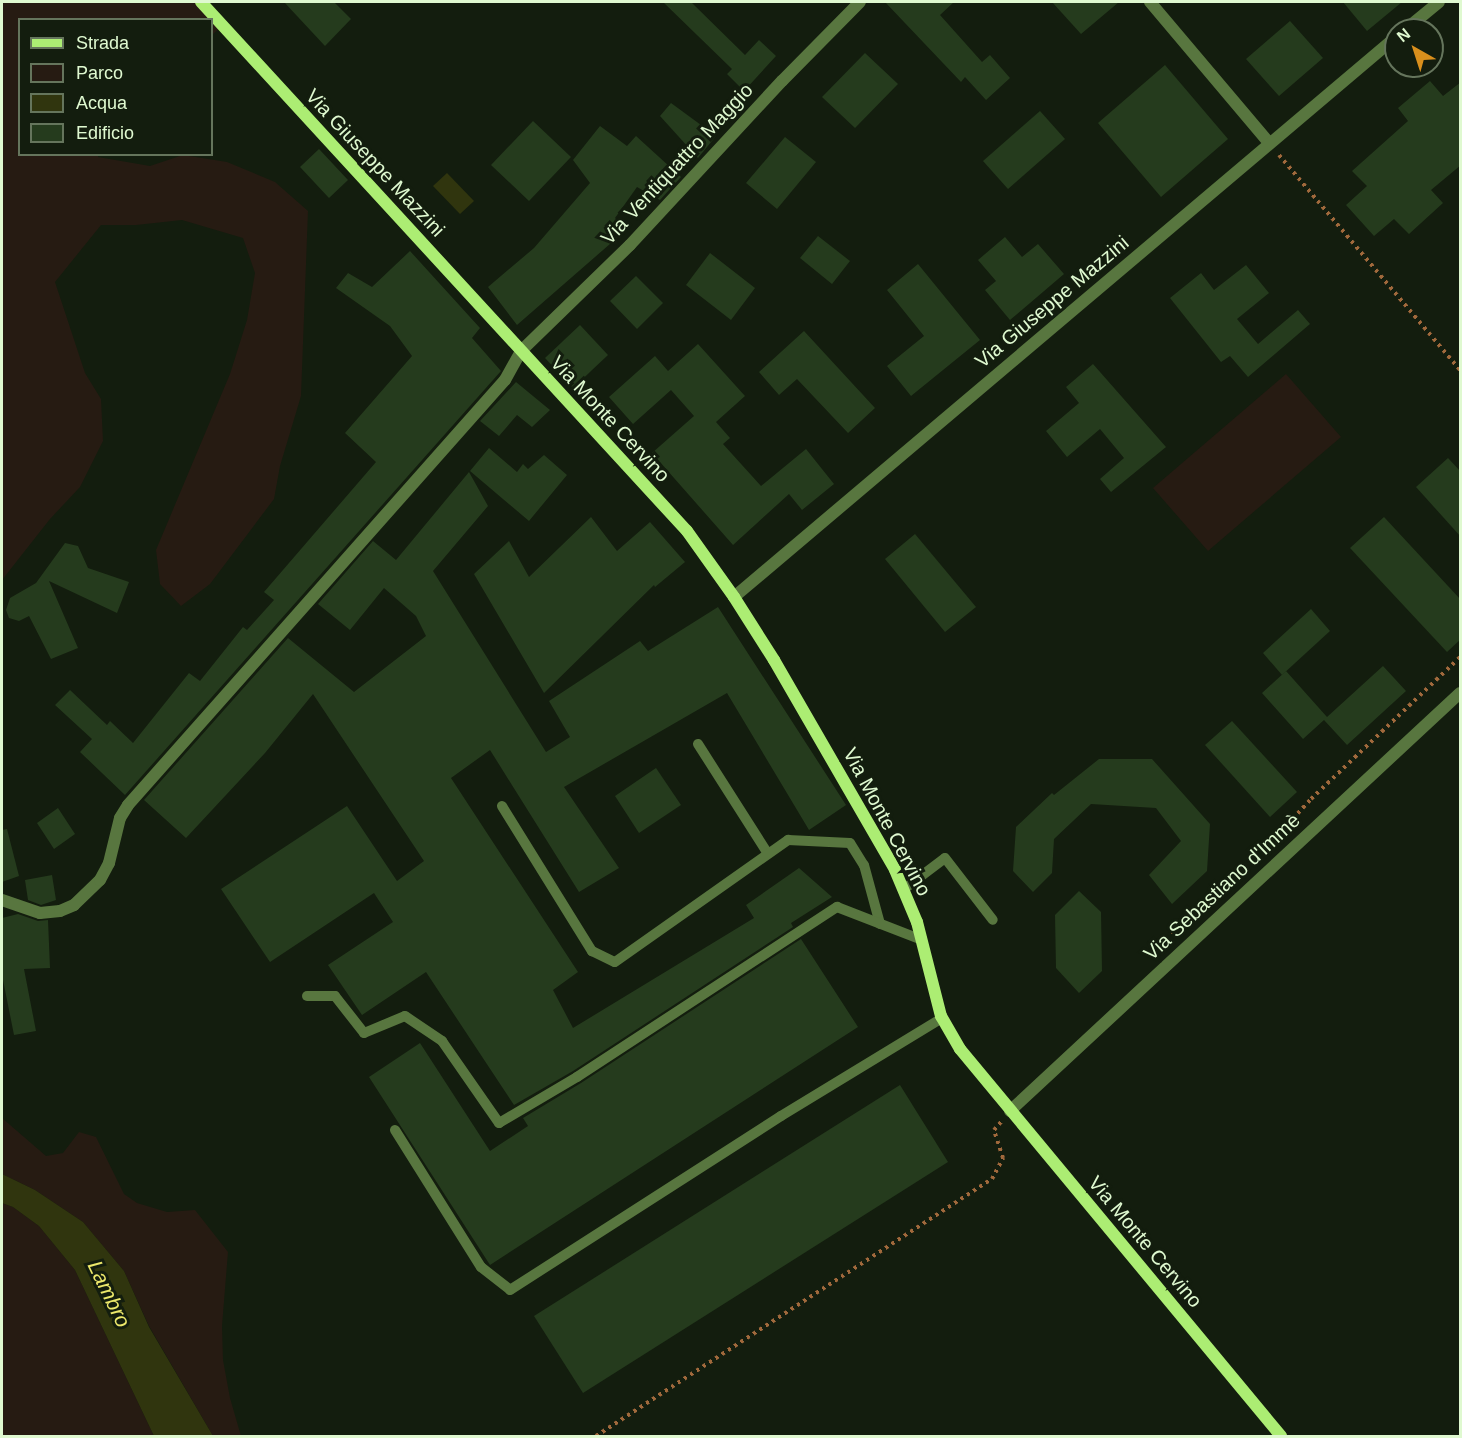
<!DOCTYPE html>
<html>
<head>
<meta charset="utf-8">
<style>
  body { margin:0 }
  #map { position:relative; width:1462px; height:1438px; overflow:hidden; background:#131d0e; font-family:Arial,sans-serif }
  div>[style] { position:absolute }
  .green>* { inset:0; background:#261b12 }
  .water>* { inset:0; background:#30350e }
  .building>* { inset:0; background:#253b1d }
  .path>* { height:4px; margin-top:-2px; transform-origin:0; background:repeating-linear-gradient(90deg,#a1693c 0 3px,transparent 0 7.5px) }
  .lane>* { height:10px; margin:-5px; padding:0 5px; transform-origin:5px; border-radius:5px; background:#58763f }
  .street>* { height:12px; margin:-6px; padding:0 6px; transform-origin:6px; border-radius:6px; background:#58763f }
  .secondary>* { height:12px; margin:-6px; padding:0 6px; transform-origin:6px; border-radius:6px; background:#aced73 }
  span { translate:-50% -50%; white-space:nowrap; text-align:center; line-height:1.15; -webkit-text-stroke:6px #131d0e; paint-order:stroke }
  .street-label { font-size:20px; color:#dff9d0 }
  .water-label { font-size:21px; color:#ece86b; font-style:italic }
  .frame { position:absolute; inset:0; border:3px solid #dff9d0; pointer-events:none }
  .legend { position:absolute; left:18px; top:18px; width:195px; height:138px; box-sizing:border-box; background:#131d0e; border:2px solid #65755c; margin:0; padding:8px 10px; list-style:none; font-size:18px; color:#dff9d0 }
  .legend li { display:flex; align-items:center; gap:12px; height:30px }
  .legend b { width:30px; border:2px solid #65755c }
  .north { position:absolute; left:1384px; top:18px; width:60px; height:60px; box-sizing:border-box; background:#131d0e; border:2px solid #65755c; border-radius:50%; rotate:321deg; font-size:16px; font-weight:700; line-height:24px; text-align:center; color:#dff9d0 }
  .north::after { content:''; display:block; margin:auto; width:21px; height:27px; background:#d98f1c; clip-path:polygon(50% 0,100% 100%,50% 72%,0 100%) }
</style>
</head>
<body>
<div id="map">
  <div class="green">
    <i style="clip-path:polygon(2px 2px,201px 2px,222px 26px,212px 35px,212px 20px,20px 20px,20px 154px,98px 155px,98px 157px,150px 166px,183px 155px,227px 162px,275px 182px,308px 211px,301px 396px,280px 466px,274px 499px,210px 584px,181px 606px,160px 584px,156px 550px,230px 374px,247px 320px,255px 273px,243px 238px,182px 220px,136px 225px,101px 225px,55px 282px,85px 373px,101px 399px,103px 441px,80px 487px,50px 519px,2px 580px)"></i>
    <i style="clip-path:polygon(1286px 374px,1341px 437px,1208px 551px,1153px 488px)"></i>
    <i style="clip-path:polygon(2px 1118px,46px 1156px,63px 1153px,79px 1132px,96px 1137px,124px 1194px,137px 1203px,167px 1212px,195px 1210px,228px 1252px,222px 1326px,223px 1360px,230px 1398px,241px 1436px,213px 1436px,149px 1326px,124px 1271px,83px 1222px,35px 1190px,2px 1174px)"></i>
    <i style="clip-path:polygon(2px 1203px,13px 1207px,39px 1226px,75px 1270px,154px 1436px,2px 1436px)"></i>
  </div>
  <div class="water">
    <i style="clip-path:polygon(447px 173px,474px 201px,460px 214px,433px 186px)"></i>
    <i style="clip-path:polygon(2px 1174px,35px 1190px,83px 1222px,124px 1271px,149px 1327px,213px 1436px,154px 1436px,75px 1270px,39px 1226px,13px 1207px,2px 1203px)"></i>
  </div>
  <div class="building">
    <i style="clip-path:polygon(284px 2px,334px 2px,351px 19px,325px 46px)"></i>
    <i style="clip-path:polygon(663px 2px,691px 2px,745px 55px,759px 40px,776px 56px,744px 91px,727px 74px,732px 69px)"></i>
    <i style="clip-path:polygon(885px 2px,954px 2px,940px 15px,982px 62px,990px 55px,1010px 78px,986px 100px,965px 77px,961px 82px)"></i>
    <i style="clip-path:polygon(1052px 2px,1119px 2px,1081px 34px)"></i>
    <i style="clip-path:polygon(1343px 2px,1402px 2px,1367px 31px)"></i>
    <i style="clip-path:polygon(1290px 21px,1323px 58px,1279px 96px,1246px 59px)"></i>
    <i style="clip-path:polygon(865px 53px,898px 84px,855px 128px,822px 97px)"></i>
    <i style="clip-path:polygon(1165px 65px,1228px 139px,1161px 197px,1098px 123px)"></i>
    <i style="clip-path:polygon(1430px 81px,1443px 96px,1461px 82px,1461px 165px,1431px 190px,1443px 203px,1409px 234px,1394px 219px,1374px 236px,1346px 205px,1367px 186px,1352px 171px,1408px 121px,1398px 108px)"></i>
    <i style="clip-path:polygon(671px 103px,716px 136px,698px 158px,660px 116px)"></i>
    <i style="clip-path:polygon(1040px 111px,1065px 139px,1008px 189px,983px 161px)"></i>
    <i style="clip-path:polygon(533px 121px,571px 157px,529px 201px,491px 165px)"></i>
    <i style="clip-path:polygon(600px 126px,627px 146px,636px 136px,681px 177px,660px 200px,637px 187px,615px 218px,626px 230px,517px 325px,488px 287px,534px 248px,590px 183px,573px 160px)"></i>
    <i style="clip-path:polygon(785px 137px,816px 162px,777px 209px,746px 183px)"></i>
    <i style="clip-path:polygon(319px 149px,348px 180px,329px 198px,300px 167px)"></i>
    <i style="clip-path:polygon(818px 236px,850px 261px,832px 284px,800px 258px)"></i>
    <i style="clip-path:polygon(1005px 237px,1022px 257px,1038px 244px,1064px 274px,1010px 320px,985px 290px,996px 281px,978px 260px)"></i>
    <i style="clip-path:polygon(410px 251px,480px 328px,472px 338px,501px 371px,125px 795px,80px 752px,92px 739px,55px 705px,70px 690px,107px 725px,110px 721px,133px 743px,189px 673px,200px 681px,243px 627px,247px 630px,274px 600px,264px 592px,376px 462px,345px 433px,412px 356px,390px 326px,336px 288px,348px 273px,372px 287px)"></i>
    <i style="clip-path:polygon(710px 253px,755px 288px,731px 320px,686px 285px)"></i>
    <i style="clip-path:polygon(918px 264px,980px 340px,911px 396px,887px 366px,924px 336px,887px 290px)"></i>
    <i style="clip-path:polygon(1246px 265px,1269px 293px,1237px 319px,1258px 344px,1298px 310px,1310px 324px,1248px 377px,1230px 356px,1221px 362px,1170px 298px,1201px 273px,1214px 290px)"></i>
    <i style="clip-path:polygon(636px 276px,663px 303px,637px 329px,610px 301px)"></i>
    <i style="clip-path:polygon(580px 325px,608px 355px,573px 388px,545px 358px)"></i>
    <i style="clip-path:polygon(804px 331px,875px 408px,848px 433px,797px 379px,779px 395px,759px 372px)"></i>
    <i style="clip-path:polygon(698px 344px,745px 396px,716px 422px,730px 438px,723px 444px,761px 486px,806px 449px,834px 484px,802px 510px,789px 494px,733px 545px,652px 453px,694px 416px,671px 390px,633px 424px,609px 397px,655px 356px,668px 371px)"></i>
    <i style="clip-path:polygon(1093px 364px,1166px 447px,1111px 492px,1100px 479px,1124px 458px,1100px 429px,1067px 457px,1046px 431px,1079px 403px,1066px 387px)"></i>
    <i style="clip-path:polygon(516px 382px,550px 410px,532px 427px,517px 415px,499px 436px,480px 421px)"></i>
    <i style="clip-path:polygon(489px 448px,517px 472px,523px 464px,528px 469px,544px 455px,567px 475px,529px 521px,470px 471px)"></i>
    <i style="clip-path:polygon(1448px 458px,1461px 472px,1461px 537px,1416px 487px)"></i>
    <i style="clip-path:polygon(469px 472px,488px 506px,433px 571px,546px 752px,570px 737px,549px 701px,640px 641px,648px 651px,718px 607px,846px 805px,809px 830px,727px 693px,564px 787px,619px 868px,579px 892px,490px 750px,451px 778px,578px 972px,553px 990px,573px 1028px,754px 918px,746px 905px,799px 868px,832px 897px,791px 923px,793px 927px,573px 1071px,514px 1105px,426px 972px,362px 1015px,328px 965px,393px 922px,374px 893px,270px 962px,221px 889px,347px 806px,397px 881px,424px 861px,313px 694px,265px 753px,186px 838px,144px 800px,288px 638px,354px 692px,426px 636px,416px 616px,384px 588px,350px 630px,318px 604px,373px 541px,396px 560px)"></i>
    <i style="clip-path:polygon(591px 517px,617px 551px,650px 522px,685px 562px,655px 587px,654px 585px,544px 693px,474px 574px,509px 541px,529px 577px)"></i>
    <i style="clip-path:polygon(1384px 517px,1461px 600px,1461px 639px,1447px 652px,1350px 548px)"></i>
    <i style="clip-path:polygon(915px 534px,976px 607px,945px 632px,885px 559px)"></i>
    <i style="clip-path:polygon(65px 543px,78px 546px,88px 568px,129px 582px,117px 613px,49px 581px,78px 648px,51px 659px,29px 616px,19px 621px,9px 618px,6px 610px,10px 598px,36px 583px)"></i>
    <i style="clip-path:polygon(1311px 609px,1330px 631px,1282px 675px,1263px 653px)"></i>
    <i style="clip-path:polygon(1383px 666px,1406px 691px,1347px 745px,1324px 720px,1303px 739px,1262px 693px,1286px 671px,1327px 717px)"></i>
    <i style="clip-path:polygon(1232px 721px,1297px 792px,1270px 817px,1205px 745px)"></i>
    <i style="clip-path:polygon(1099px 759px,1152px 759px,1210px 824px,1207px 871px,1172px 904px,1149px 875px,1181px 841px,1156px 808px,1091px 804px,1054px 839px,1052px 873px,1033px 892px,1013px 871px,1016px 827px,1052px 793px,1054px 795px)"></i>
    <i style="clip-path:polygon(656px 768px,681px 805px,639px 833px,615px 796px)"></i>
    <i style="clip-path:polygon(58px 808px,75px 834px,54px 849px,37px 823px)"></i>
    <i style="clip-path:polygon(7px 829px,19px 876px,2px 882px,2px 830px)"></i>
    <i style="clip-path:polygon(52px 875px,56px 900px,41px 905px,28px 900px,25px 880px)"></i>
    <i style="clip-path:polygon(1079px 891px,1101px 912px,1102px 971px,1079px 993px,1056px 968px,1055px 915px)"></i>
    <i style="clip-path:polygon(18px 914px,38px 921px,48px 920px,50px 968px,24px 969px,36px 1031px,14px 1035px,2px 975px,2px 918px)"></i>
    <i style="clip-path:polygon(801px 939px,858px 1027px,490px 1265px,369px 1077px,420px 1043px,490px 1151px,528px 1126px,523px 1118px,581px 1083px)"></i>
    <i style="clip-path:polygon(900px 1085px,948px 1162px,583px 1393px,534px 1316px)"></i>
  </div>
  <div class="path">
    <i style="left:1279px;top:155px;width:281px;rotate:49.9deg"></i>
    <i style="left:1262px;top:852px;width:72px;rotate:-47.2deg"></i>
    <i style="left:1311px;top:799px;width:206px;rotate:-43.6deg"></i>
    <i style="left:1172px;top:935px;width:70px;rotate:-43.3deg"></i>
    <i style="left:596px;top:1436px;width:472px;rotate:-33deg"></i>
    <i style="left:992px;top:1179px;width:24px;rotate:-62deg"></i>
    <i style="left:1003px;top:1158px;width:29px;rotate:-108deg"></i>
    <i style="left:994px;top:1130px;width:11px;rotate:-49deg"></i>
  </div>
  <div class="lane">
    <i style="left:698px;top:744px;width:130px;rotate:57.5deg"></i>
    <i style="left:502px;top:806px;width:171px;rotate:58.2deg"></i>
    <i style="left:592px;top:951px;width:25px;rotate:26deg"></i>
    <i style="left:615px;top:962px;width:212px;rotate:-35.2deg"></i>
    <i style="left:788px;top:840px;width:62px;rotate:2.8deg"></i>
    <i style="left:850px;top:843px;width:26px;rotate:58deg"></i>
    <i style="left:864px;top:865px;width:61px;rotate:74.8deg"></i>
    <i style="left:904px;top:889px;width:51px;rotate:-37.1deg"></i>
    <i style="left:945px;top:858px;width:78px;rotate:52.3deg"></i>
    <i style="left:307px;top:996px;width:28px"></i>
    <i style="left:335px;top:996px;width:47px;rotate:51.9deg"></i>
    <i style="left:364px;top:1033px;width:44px;rotate:-22.5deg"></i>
    <i style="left:405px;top:1016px;width:45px;rotate:34deg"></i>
    <i style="left:442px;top:1041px;width:100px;rotate:55.2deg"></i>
    <i style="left:499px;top:1123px;width:91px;rotate:-30.5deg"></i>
    <i style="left:577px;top:1077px;width:311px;rotate:-33.2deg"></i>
    <i style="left:837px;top:907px;width:91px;rotate:21.2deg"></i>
    <i style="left:395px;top:1130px;width:162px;rotate:57.9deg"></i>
    <i style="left:481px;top:1267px;width:37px;rotate:38deg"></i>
    <i style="left:510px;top:1290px;width:322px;rotate:-32.7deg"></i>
    <i style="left:781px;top:1116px;width:188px;rotate:-31.3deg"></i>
  </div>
  <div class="street">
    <i style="left:1150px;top:2px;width:185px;rotate:49.8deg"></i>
    <i style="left:1405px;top:30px;width:44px;rotate:-39.5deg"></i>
    <i style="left:734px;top:597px;width:867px;rotate:-40.23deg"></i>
    <i style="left:2px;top:900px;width:40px;rotate:18.9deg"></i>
    <i style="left:40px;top:913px;width:20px;rotate:-6deg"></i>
    <i style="left:60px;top:911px;width:15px;rotate:-23deg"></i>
    <i style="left:74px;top:905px;width:36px;rotate:-44deg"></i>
    <i style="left:100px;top:880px;width:19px;rotate:-62deg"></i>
    <i style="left:109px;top:863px;width:46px;rotate:-76.3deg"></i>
    <i style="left:120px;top:818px;width:15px;rotate:-58deg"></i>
    <i style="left:128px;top:805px;width:568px;rotate:-48.43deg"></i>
    <i style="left:505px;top:380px;width:33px;rotate:-61deg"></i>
    <i style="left:521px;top:351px;width:152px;rotate:-44.2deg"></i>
    <i style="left:630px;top:245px;width:224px;rotate:-47.2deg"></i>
    <i style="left:782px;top:81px;width:111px;rotate:-45.4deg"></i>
    <i style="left:1010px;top:1111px;width:614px;rotate:-42.89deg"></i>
  </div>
  <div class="secondary">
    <i style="left:201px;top:2px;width:718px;rotate:47.43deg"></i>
    <i style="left:687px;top:531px;width:81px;rotate:54.5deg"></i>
    <i style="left:734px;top:597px;width:75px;rotate:57.6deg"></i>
    <i style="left:774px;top:660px;width:242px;rotate:60deg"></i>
    <i style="left:895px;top:870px;width:56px;rotate:67.1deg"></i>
    <i style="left:917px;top:922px;width:97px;rotate:75.7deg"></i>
    <i style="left:941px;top:1016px;width:38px;rotate:60deg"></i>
    <i style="left:960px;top:1049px;width:503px;rotate:50.33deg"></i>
  </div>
  <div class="street-label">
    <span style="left:375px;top:163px;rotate:47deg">Via Giuseppe Mazzini</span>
    <span style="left:677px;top:164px;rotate:-47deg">Via Ventiquattro Maggio</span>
    <span style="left:1052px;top:302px;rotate:-40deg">Via Giuseppe Mazzini</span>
    <span style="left:610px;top:419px;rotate:47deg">Via Monte Cervino</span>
    <span style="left:887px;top:822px;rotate:62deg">Via Monte Cervino</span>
    <span style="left:1222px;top:887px;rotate:-43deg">Via Sebastiano d'Immè</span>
    <span style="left:1145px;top:1242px;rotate:50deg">Via Monte Cervino</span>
  </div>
  <div class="water-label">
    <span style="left:109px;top:1294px;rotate:64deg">Lambro</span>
  </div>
  <div class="frame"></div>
  <ul class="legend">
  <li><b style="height:8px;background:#aced73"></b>Strada</li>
  <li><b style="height:16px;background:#261b12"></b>Parco</li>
  <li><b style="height:16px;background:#30350e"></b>Acqua</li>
  <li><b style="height:16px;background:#253b1d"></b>Edificio</li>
  </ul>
  <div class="north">N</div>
</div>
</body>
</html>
